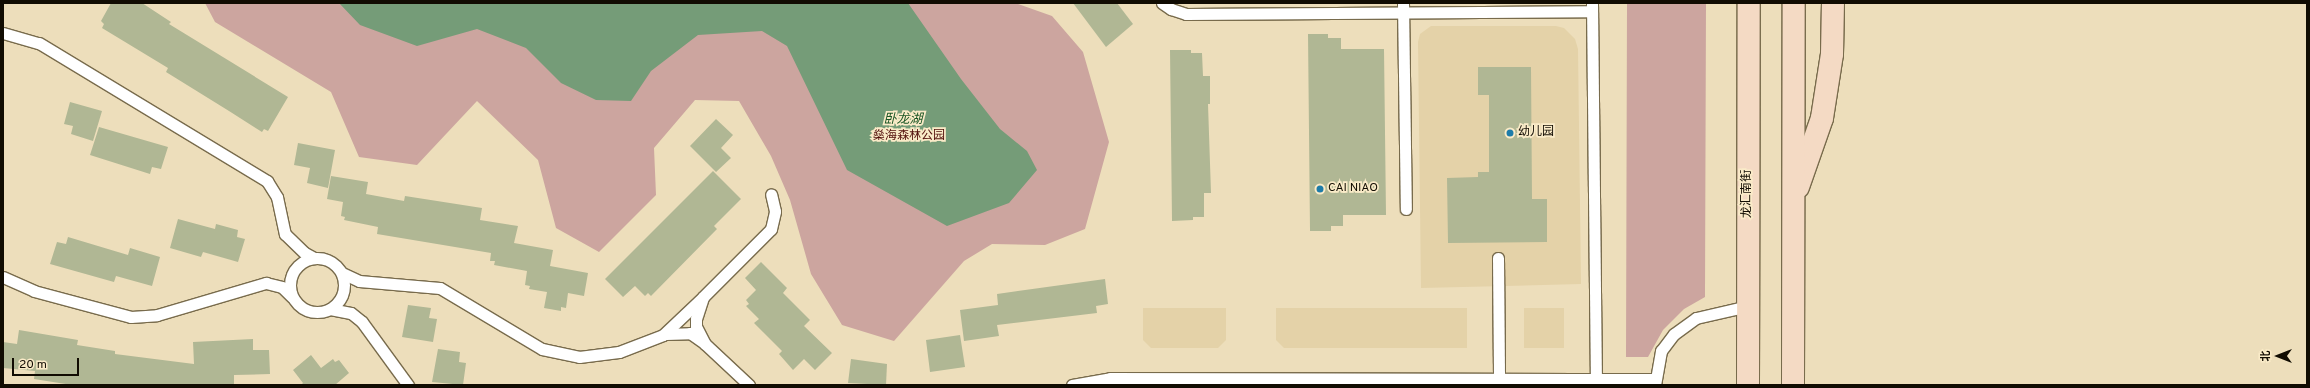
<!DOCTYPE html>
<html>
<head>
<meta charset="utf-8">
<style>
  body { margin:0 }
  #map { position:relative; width:2310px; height:388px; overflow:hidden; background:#eddebb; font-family:Overpass,"Noto Sans SC",sans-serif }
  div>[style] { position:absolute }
  .built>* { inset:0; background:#e4d2a8 }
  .green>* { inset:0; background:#cca59f }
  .water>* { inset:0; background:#759c78 }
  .building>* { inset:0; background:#b0b794 }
  .roads { filter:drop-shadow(1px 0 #786b4c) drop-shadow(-1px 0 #786b4c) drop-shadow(0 1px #786b4c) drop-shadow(0 -1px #786b4c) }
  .service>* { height:11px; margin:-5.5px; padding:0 5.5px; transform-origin:5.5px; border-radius:5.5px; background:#fff }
  .service>.ring { margin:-5.5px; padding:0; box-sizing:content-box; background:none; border:11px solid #fff; border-radius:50% }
  .secondary>* { height:22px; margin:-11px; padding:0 11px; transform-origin:11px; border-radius:11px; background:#f4dac4 }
  .dots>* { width:11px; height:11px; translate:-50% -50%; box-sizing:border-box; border:2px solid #faebc8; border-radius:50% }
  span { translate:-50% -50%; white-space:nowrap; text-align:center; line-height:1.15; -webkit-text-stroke:3.5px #faebc8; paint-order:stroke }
  .poi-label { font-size:12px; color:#110c02 }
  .left { translate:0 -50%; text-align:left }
  .park-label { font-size:12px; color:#510e0a }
  .street-label { font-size:12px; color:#110c02 }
  .water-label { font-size:13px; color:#1b5625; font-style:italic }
  .frame { position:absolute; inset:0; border:4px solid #110c02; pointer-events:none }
  .north { position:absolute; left:2258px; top:336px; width:40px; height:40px; -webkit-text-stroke:3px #faebc8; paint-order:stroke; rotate:270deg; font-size:11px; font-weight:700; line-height:16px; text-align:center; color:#110c02 }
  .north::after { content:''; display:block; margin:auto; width:14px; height:18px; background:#110c02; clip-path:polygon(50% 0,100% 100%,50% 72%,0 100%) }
  .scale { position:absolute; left:12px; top:358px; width:67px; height:18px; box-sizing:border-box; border:2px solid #110c02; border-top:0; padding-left:5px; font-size:12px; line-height:14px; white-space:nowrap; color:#110c02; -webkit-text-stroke:3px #faebc8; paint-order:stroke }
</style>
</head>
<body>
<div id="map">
  <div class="built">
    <i style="clip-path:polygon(1431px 26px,1556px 26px,1564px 28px,1575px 39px,1578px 49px,1581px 284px,1421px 288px,1418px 42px,1420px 34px)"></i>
    <i style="clip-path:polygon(1143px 308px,1226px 308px,1226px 340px,1218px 348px,1151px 348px,1143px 340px)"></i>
    <i style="clip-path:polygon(1276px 308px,1467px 308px,1467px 348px,1284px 348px,1276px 340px)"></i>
    <i style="clip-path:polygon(1524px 308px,1564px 308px,1564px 348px,1524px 348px)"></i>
  </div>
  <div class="green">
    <i style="clip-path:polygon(205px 3px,1015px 3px,1052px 16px,1083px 52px,1109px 142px,1085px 229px,1045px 245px,992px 244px,964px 261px,894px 341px,842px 325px,811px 274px,790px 200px,771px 156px,739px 101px,695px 100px,654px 148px,656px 195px,599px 252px,556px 228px,538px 160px,477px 101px,417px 165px,359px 157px,331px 92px,215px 22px)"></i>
    <i style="clip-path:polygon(1627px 3px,1706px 3px,1705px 297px,1684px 309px,1663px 330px,1648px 357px,1626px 357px)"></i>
  </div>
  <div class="water">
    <i style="clip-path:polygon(339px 3px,908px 3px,961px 79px,1000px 129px,1027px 151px,1037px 170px,1009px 203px,947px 226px,847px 170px,787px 46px,762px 31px,698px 35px,651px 71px,631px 101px,596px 100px,561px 83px,526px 48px,477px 29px,417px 46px,360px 25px)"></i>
  </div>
  <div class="building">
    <i style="clip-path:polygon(111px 3px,142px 3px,171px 22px,169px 24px,288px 97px,268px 131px,264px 129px,262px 132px,229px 111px,166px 72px,168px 68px,102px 28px,104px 24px,101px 21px)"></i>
    <i style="clip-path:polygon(1073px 3px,1117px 3px,1133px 24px,1106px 47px)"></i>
    <i style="clip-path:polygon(1308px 34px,1328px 34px,1328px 38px,1341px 38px,1341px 49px,1384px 49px,1386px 215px,1343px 215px,1343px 226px,1331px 226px,1331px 231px,1310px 231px)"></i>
    <i style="clip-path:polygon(1170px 50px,1191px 50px,1191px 53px,1202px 53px,1203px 76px,1210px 76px,1210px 104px,1208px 104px,1211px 193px,1204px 193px,1204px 217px,1193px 217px,1193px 220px,1172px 221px)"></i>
    <i style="clip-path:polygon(1478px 67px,1531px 67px,1532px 199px,1547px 199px,1547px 242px,1448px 243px,1447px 178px,1478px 177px,1478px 172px,1489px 172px,1489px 95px,1478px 95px)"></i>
    <i style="clip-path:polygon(70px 102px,102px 111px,93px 141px,71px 134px,73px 126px,64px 124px)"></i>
    <i style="clip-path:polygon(716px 119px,733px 135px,721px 148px,731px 158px,716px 172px,690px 146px)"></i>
    <i style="clip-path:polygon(99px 127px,168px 147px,161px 169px,152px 167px,150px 174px,90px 155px)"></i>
    <i style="clip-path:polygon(298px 143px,335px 150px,328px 188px,307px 183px,310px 168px,294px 165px)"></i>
    <i style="clip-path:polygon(713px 171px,741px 199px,714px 226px,717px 229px,651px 296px,648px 293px,645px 296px,635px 286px,623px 297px,605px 279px)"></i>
    <i style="clip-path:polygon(331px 176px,368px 182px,366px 194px,404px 201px,405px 196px,482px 208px,480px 220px,518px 226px,514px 243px,553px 250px,550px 266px,588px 273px,584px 296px,568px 293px,566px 308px,561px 307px,561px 311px,544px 308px,547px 292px,529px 289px,530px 286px,525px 285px,527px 271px,494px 265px,495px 261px,490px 261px,491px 253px,377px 234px,378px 227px,344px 220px,345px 217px,341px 216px,343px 202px,327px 199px)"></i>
    <i style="clip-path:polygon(178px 219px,215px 229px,216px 224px,238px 230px,237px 237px,245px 239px,238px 262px,203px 252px,201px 257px,170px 248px)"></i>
    <i style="clip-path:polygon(68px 237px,128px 255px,130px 248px,160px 257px,152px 286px,116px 276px,114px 282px,50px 264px,57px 242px,66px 244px)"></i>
    <i style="clip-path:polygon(761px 262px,787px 288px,783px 293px,810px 320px,804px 326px,832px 353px,815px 370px,804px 359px,793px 370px,779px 354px,782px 351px,754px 323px,759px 319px,746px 306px,749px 304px,746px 300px,756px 290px,745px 278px)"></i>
    <i style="clip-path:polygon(1105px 279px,1108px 304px,1096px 306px,1097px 313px,997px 325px,999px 336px,964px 341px,960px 310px,998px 305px,997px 294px)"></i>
    <i style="clip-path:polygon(408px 305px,431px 308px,429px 318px,437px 319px,433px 342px,402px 337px)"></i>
    <i style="clip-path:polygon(19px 330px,78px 340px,77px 345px,115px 351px,115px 354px,194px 364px,193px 342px,253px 339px,253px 350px,269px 350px,270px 374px,234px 375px,234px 384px,205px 385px,72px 385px,34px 379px,35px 371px,3px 368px,3px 342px,17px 344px)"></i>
    <i style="clip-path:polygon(960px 335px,965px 367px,930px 372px,926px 340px)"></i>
    <i style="clip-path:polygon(438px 349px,460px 352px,459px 362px,466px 363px,463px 385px,432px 382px)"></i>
    <i style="clip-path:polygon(311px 355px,321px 368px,333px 359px,335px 362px,339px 360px,349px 373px,335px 385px,301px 385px,303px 383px,293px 370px)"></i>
    <i style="clip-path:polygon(851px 359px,887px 364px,886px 385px,848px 383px)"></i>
  </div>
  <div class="roads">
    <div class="service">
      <i style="left:1162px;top:3px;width:11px;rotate:34deg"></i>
      <i style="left:1171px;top:9px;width:16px;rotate:18deg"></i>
      <i style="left:1186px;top:14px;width:406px;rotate:-0.4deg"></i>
      <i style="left:1403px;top:3px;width:206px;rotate:89.2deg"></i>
      <i style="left:1592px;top:3px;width:382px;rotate:89.4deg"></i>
      <i style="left:3px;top:33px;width:37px;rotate:16deg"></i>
      <i style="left:39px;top:43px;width:267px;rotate:31.2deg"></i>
      <i style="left:267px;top:181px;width:19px;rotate:58deg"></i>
      <i style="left:277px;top:197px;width:38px;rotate:78deg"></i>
      <i style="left:285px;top:234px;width:28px;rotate:44deg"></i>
      <i style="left:305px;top:253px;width:10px;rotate:29deg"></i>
      <i class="ring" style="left:290px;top:258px;width:43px;height:43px"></i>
      <i style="left:1498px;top:258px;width:121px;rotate:89.5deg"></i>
      <i style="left:342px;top:273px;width:19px;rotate:25deg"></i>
      <i style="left:359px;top:281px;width:81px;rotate:4.9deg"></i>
      <i style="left:440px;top:288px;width:119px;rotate:30.9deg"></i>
      <i style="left:542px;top:349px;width:38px;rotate:12deg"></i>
      <i style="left:579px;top:357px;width:40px;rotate:-7.1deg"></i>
      <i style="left:619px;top:352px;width:47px;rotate:-21.1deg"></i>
      <i style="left:663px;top:335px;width:55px;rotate:-43.5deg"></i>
      <i style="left:3px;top:277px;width:34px;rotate:24deg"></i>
      <i style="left:34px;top:291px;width:100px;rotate:15deg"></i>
      <i style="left:131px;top:317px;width:26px;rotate:-4deg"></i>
      <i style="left:157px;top:315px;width:114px;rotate:-16.4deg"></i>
      <i style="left:266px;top:283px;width:16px;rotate:14deg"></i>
      <i style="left:282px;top:287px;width:14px;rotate:45deg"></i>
      <i style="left:330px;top:309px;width:21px;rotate:11deg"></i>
      <i style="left:351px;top:313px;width:14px;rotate:39deg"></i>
      <i style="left:362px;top:322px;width:78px;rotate:53.9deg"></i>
      <i style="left:666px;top:334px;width:24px;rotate:-2deg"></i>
      <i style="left:690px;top:333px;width:16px;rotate:35deg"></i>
      <i style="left:749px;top:385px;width:60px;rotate:-137deg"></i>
      <i style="left:705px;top:344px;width:20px;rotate:-117deg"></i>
      <i style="left:696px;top:326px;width:7px;rotate:-90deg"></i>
      <i style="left:696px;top:319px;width:23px;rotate:-72deg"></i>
      <i style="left:703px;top:297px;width:96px;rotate:-45deg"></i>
      <i style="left:771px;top:229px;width:18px;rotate:-77deg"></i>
      <i style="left:775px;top:211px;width:17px;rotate:-103deg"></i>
      <i style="left:1072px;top:385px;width:39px;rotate:-10deg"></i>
      <i style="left:1110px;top:378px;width:544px;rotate:0.11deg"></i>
      <i style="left:1655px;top:385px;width:35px;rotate:-80deg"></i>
      <i style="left:1661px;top:351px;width:21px;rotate:-53deg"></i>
      <i style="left:1674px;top:334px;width:27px;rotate:-36deg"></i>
      <i style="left:1696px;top:318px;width:53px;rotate:-13deg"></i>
    </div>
    <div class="secondary">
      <i style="left:1798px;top:187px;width:73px;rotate:-70.8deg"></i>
      <i style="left:1822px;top:118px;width:65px;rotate:-81.1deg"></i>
      <i style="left:1832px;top:54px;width:51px;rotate:-88.9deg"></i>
      <i style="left:1748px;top:385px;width:382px;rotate:-89.9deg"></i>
      <i style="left:1793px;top:385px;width:382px;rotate:-89.9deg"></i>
    </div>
  </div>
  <div class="dots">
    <i style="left:1510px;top:133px;background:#1e7ca9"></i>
    <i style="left:1320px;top:189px;background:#1e7ca9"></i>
  </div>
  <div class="poi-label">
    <span class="left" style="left:1518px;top:133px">幼儿园</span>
    <span class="left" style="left:1328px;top:189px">CAI NIAO</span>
  </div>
  <div class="park-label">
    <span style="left:909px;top:137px">燊海森林公园</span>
  </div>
  <div class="street-label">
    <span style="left:1748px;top:194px;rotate:-90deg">龙汇南街</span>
  </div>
  <div class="water-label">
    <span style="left:903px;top:120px">卧龙湖</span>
  </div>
  <div class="frame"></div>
  <div class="north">北</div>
  <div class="scale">20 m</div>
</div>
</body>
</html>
